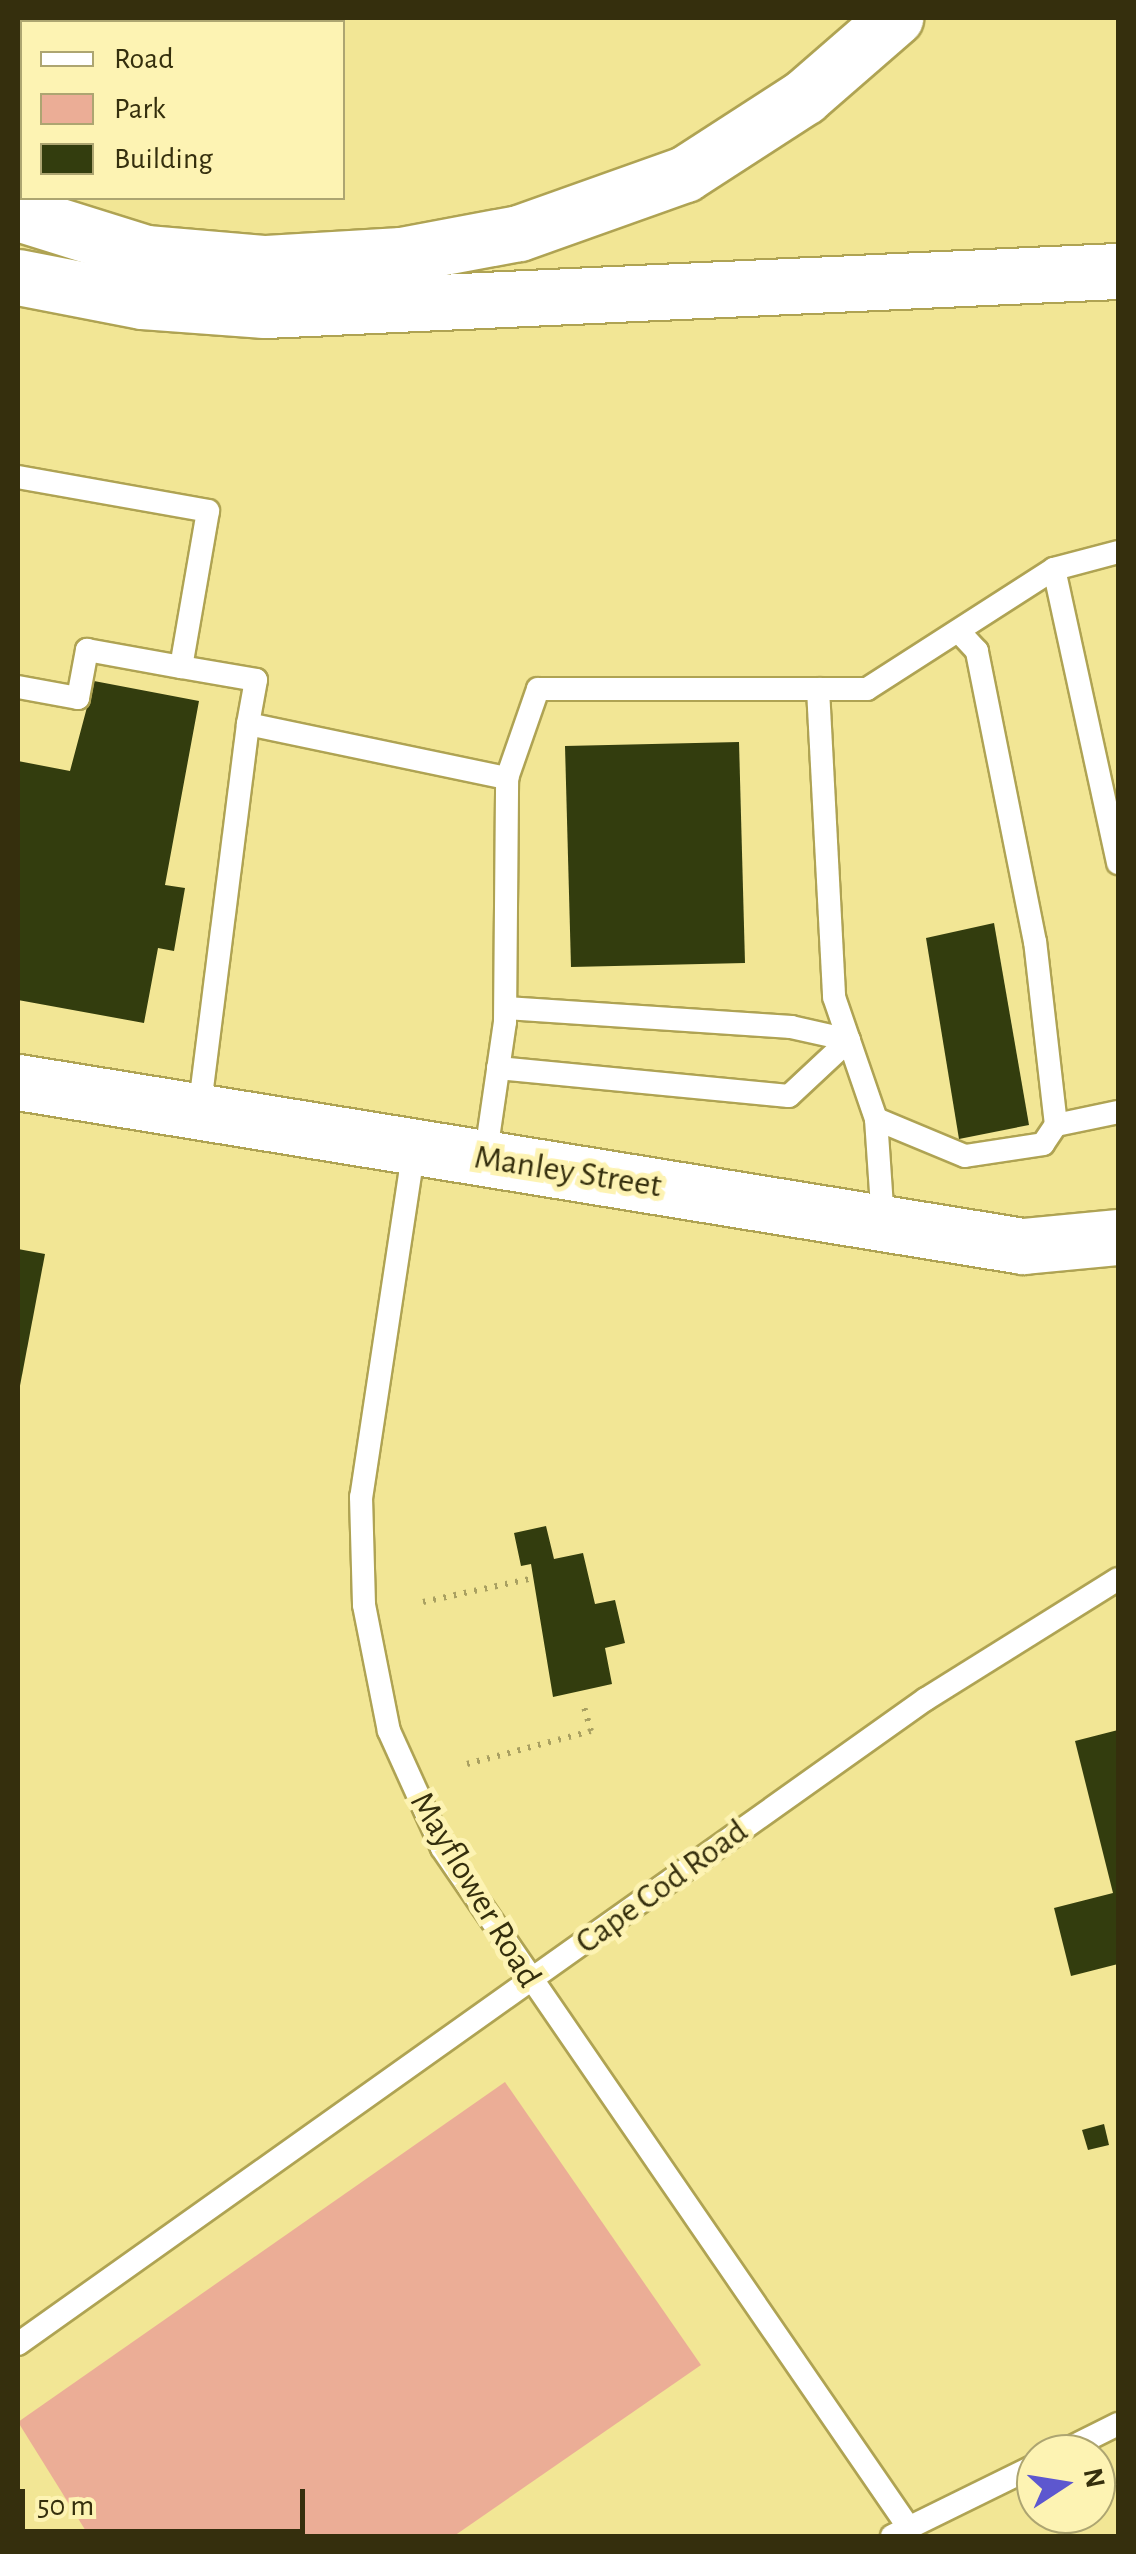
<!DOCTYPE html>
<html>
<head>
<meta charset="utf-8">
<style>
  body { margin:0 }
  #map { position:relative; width:1136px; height:2554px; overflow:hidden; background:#f2e695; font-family:"Alegreya Sans",sans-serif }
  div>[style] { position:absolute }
  .green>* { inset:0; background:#ebad96 }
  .building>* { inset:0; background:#333d0e }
  .path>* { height:6px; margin-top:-3px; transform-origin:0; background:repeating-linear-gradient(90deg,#a9a061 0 2.5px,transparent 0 10.5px) }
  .roads { filter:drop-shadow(2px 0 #afa353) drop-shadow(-2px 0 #afa353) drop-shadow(0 2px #afa353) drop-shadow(0 -2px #afa353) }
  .lane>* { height:22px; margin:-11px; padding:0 11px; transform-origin:11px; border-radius:11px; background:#fff }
  .secondary>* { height:55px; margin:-27.5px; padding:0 27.5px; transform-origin:27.5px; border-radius:27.5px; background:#fff }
  .highway>* { height:55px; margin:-27.5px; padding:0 27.5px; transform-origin:27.5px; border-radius:27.5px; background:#fff }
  span { translate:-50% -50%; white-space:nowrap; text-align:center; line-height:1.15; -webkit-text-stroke:10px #fdf3b3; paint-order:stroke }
  .street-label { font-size:35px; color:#352f0d }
  .frame { position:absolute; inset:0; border:20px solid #352f0d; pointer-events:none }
  .legend { position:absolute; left:20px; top:20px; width:325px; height:180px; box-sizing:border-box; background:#fdf3b3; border:2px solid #ada571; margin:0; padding:12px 18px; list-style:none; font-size:30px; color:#352f0d }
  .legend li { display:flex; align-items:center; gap:20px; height:50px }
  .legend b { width:50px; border:2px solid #ada571 }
  .north { position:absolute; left:1016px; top:2434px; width:100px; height:100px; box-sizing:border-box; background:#fdf3b3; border:2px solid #ada571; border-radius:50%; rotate:78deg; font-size:28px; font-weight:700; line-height:40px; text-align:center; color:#352f0d }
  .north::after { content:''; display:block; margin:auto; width:35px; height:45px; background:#5d57cf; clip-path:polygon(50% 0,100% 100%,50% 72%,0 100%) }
  .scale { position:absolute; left:20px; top:2489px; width:285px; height:45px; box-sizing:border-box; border:5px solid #352f0d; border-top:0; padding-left:12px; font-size:30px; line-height:35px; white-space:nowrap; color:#352f0d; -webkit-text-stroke:8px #fdf3b3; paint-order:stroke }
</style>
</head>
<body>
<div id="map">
  <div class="green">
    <i style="clip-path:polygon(505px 2082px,701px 2365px,454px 2536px,89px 2536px,18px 2422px)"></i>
  </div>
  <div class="building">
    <i style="clip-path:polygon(94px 681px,199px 701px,165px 885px,185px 888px,174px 951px,158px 948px,144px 1023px,18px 1000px,18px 761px,70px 771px)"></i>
    <i style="clip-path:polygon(739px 742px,745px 963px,571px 967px,565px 746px)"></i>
    <i style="clip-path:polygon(994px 923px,1029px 1125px,959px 1139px,926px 938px)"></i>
    <i style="clip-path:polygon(18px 1249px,45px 1254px,19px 1391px,18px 1391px)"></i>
    <i style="clip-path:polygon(546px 1526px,554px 1559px,583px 1553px,595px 1604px,615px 1600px,625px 1643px,605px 1648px,612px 1684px,553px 1697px,531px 1564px,521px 1566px,514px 1533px)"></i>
    <i style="clip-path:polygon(1118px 1730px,1118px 1964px,1071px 1976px,1054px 1908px,1113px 1893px,1075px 1741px)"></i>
    <i style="clip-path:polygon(1104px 2124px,1109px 2145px,1088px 2150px,1082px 2130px)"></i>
  </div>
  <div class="path">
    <i style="left:423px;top:1602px;width:108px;rotate:-12.2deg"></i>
    <i style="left:467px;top:1764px;width:128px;rotate:-14.9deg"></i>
    <i style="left:591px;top:1731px;width:29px;rotate:-106deg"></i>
  </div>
  <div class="roads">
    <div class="lane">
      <i style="left:18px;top:477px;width:193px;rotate:10.1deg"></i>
      <i style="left:208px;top:511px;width:158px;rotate:99.8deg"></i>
      <i style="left:181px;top:667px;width:76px;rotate:9.8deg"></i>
      <i style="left:256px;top:680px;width:45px;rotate:100.3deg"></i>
      <i style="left:1054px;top:569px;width:301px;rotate:77.7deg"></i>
      <i style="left:18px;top:687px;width:61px;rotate:10.4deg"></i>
      <i style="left:78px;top:698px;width:49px;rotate:-79.4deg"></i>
      <i style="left:87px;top:650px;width:96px;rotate:10.3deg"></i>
      <i style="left:818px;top:689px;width:308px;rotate:87deg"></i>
      <i style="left:834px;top:997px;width:129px;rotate:71deg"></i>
      <i style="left:876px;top:1119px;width:103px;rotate:86.1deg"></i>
      <i style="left:506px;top:1008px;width:286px;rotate:3.8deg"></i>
      <i style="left:791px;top:1027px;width:59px;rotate:12.6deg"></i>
      <i style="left:498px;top:1068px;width:292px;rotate:5.5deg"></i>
      <i style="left:789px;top:1096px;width:82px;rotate:-43deg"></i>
      <i style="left:199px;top:1112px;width:391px;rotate:-82.8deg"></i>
      <i style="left:248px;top:724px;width:265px;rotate:11.8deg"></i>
      <i style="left:876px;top:1119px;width:96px;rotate:22.6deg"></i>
      <i style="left:965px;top:1156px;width:79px;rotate:-8.7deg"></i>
      <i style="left:1043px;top:1144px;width:23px;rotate:-56deg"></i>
      <i style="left:1056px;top:1125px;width:184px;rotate:-96.5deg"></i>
      <i style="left:1035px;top:942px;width:297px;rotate:-101.3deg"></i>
      <i style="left:977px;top:651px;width:25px;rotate:-133deg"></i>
      <i style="left:1056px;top:1125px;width:63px;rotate:-11.8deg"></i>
      <i style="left:414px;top:1148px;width:353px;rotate:98.6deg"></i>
      <i style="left:361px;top:1497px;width:108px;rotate:88.4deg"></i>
      <i style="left:364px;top:1605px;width:128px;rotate:78.8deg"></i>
      <i style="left:389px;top:1731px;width:128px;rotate:65.6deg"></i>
      <i style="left:442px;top:1848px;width:825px;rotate:55.52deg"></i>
      <i style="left:485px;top:1159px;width:138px;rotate:-81.7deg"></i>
      <i style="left:505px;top:1022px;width:244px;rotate:-89.5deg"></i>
      <i style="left:507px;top:778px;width:94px;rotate:-70.8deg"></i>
      <i style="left:538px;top:689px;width:329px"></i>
      <i style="left:867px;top:689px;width:222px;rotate:-32.7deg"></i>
      <i style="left:1054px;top:569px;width:66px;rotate:-14.9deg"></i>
      <i style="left:18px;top:2344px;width:1114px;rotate:-35.39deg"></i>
      <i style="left:926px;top:1699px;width:226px;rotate:-32deg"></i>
      <i style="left:1058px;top:2454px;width:67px;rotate:-26.6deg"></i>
      <i style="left:892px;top:2536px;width:161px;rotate:-26.2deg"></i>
    </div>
    <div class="secondary">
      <i style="left:18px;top:1082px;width:1018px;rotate:9.27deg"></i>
      <i style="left:1023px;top:1246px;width:95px;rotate:-5.4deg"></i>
    </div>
    <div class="highway">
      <i style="left:18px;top:213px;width:134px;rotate:17.4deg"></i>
      <i style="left:146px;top:253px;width:120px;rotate:4.8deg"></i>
      <i style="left:266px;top:263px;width:135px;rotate:-3.4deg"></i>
      <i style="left:401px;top:255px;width:120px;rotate:-10.6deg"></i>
      <i style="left:519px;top:233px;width:176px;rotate:-19.6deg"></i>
      <i style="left:685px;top:174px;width:142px;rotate:-32.9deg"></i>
      <i style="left:804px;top:97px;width:121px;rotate:-41deg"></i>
      <i style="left:18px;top:277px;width:126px;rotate:11deg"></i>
      <i style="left:142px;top:301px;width:123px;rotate:4.2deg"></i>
      <i style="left:265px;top:310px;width:854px;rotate:-2.62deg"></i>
    </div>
  </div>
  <div class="street-label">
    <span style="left:568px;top:1172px;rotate:9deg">Manley Street</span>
    <span style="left:662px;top:1887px;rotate:-36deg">Cape Cod Road</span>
    <span style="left:475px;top:1890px;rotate:59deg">Mayflower Road</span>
  </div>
  <div class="frame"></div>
  <ul class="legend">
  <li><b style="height:12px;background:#fff"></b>Road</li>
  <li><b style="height:28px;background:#ebad96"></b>Park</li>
  <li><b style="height:28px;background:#333d0e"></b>Building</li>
  </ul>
  <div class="north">N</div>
  <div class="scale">50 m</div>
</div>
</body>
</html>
